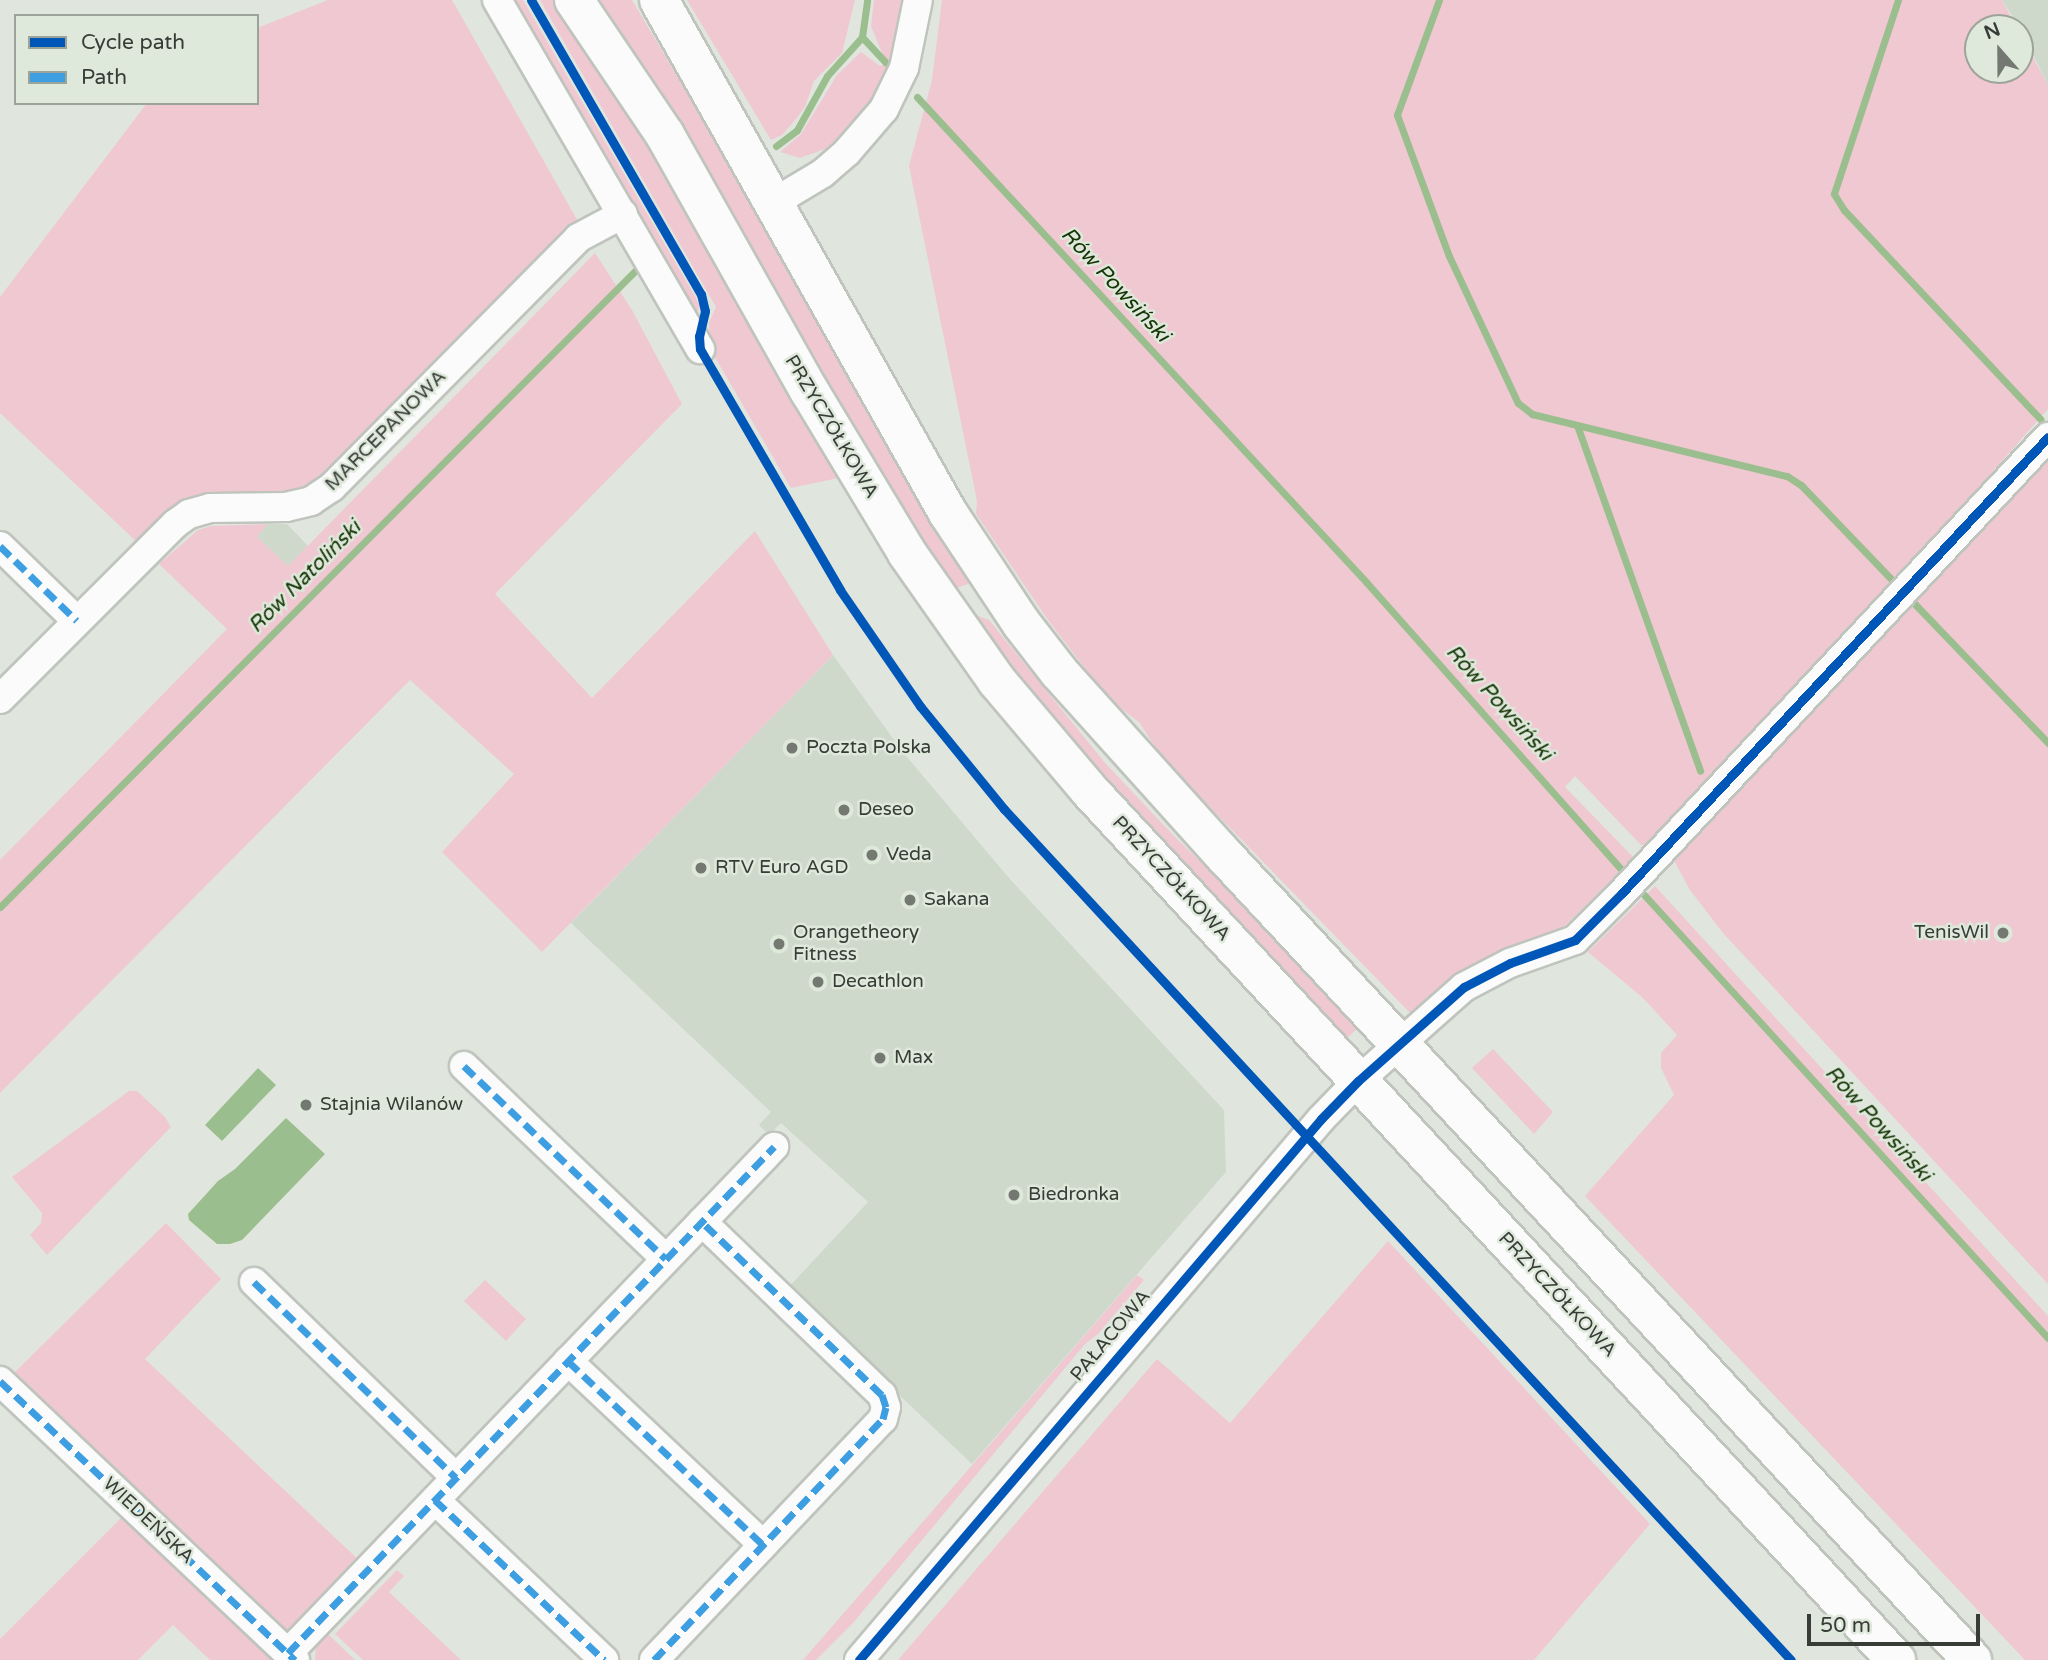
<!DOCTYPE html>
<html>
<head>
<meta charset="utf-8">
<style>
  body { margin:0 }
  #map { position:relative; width:2048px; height:1660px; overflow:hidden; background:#e0e6de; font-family:"Varela Round",sans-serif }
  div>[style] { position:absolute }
  .built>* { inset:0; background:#ced9cc }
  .green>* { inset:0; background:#efc8d2 }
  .water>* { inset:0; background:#9bbe8e }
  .stream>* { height:7px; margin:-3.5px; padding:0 3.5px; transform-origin:3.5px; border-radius:3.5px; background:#9bbe8e }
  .roads { filter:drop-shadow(2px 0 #bfc4bd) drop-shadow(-2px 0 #bfc4bd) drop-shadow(0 2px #bfc4bd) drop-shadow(0 -2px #bfc4bd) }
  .minor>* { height:28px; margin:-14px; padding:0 14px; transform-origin:14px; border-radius:14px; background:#fafbfa }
  .secondary>* { height:38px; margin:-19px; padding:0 19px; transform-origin:19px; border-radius:19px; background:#fafbfa }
  .quiet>* { height:7px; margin-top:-3.5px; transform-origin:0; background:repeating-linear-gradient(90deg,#3e9ee2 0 14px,transparent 0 21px) }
  .cycleway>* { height:9px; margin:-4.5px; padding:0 4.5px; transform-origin:4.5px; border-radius:4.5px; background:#0057b8 }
  .dots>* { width:19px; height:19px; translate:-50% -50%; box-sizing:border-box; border:4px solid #dee9db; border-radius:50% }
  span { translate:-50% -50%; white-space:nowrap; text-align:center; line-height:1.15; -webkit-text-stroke:5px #dee9db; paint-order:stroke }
  .street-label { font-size:19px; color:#383c37 }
  .poi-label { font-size:19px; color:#383c37 }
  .left { translate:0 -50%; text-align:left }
  .right { translate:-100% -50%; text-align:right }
  .water-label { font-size:21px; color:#153405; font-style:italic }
  .legend { position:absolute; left:14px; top:14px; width:245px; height:91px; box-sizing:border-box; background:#dee9db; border:2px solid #9ca499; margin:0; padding:9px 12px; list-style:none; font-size:21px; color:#383c37 }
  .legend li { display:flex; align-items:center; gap:14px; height:35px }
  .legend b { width:35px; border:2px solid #9ca499 }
  .north { position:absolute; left:1964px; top:14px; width:70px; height:70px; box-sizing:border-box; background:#dee9db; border:2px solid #9ca499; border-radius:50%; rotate:339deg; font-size:19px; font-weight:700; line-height:28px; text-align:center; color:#383c37 }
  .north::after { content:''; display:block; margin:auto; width:24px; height:32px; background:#737871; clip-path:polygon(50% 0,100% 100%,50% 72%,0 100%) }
  .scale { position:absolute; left:1807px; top:1614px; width:173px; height:32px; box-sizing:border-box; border:4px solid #383c37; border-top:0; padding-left:9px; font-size:21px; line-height:24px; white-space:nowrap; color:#383c37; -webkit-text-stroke:5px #dee9db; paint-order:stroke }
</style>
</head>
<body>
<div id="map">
  <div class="built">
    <i style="clip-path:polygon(2002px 0,2048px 0,2048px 85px,2020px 28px)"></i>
    <i style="clip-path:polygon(267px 524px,287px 524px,308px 546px,288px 567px,256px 537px)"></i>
    <i style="clip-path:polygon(833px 655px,902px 751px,1009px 878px,1224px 1110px,1226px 1172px,972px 1464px,787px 1289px,868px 1202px,781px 1123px,769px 1135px,759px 1125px,771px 1112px,571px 923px)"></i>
  </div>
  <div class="green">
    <i style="clip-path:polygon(328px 0,452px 0,579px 223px,324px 479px,294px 497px,210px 498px,139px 544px,0 413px,0 297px,147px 103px,257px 103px,257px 28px)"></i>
    <i style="clip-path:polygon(508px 0,523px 0,696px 298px,699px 306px,695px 323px)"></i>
    <i style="clip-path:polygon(540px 0,555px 0,623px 98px,843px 477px,791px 488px,709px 347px,709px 323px,716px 307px)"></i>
    <i style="clip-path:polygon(593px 0,632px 0,976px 581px,946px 592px)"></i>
    <i style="clip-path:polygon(687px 0,855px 0,842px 53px,814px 81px,805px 107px,796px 119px,782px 135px,771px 140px)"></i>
    <i style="clip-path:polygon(874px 0,905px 0,886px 84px,850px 132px,825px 149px,800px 158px,780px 152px,801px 134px,837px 75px,861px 52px,880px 66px,886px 63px,871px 26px)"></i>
    <i style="clip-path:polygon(942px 0,2002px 0,2017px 28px,1978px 28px,1978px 70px,2020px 70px,2020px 33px,2048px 85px,2048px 409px,1888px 590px,1714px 773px,1652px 843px,1641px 845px,1575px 776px,1565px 787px,1634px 858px,1545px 945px,1414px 1017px,1163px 759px,1139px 722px,1109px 700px,1048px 620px,976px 514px,977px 501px,909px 166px,932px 80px)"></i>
    <i style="clip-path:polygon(595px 253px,632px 310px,682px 404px,495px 594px,592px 698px,755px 531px,833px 655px,542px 952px,442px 852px,514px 774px,410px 680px,0 1093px,0 860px,227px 629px,159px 564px,198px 530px,211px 526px,267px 524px,257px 537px,288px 566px)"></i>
    <i style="clip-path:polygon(2048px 459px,2048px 1284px,1723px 933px,1690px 890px,1672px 857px,1918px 590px)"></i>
    <i style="clip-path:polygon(975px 615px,989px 620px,1106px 764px,1176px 838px,1282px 939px,1361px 1025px,1344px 1041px,1099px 781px,971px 619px)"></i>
    <i style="clip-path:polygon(1655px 886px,2048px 1316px,2048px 1660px,2025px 1660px,1585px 1196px,1674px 1095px,1661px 1068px,1661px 1053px,1677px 1035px,1643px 998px,1588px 952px)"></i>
    <i style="clip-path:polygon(1493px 1049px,1553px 1112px,1534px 1134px,1472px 1068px)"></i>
    <i style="clip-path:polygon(129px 1091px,137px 1091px,165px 1117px,171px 1127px,47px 1255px,30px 1235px,41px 1223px,42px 1213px,12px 1177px)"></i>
    <i style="clip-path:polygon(166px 1223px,221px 1279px,145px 1359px,362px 1563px,293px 1633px,286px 1634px,12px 1375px)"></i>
    <i style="clip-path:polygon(1388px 1241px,1650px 1524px,1534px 1660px,898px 1660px,1157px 1359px,1230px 1423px)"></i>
    <i style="clip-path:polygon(1137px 1275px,1144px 1280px,1098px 1334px,1085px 1344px,853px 1623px,816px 1660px,803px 1660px)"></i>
    <i style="clip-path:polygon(485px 1280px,526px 1319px,506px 1341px,464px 1301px)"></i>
    <i style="clip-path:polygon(126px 1513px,279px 1660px,210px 1660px,173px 1625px,138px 1660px,0 1660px,0 1639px)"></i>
    <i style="clip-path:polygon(397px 1570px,404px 1576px,389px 1592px,461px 1660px,363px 1660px,335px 1634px)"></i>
    <i style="clip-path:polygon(326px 1632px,355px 1660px,315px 1660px,316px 1645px)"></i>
  </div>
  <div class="water">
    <i style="clip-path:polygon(258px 1068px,276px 1085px,222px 1141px,205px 1125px)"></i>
    <i style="clip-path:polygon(286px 1118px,325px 1154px,242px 1240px,230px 1244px,217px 1244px,189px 1220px,188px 1214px,218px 1181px,235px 1169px)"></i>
  </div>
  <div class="stream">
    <i style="left:1439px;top:0;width:122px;rotate:110.1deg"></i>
    <i style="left:1397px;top:115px;width:150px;rotate:69.8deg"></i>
    <i style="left:1449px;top:256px;width:162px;rotate:64.9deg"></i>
    <i style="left:1518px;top:403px;width:18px;rotate:38deg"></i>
    <i style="left:1532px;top:414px;width:262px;rotate:13.7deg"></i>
    <i style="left:1787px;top:476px;width:17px;rotate:33deg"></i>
    <i style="left:1801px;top:485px;width:132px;rotate:46.2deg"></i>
    <i style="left:1898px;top:0;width:204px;rotate:108.3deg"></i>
    <i style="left:1834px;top:194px;width:19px;rotate:58deg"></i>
    <i style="left:1844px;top:210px;width:287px;rotate:46.8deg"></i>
    <i style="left:862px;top:37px;width:35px;rotate:47deg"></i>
    <i style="left:917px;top:97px;width:662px;rotate:47.2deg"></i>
    <i style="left:1367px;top:583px;width:395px;rotate:48.4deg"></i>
    <i style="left:776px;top:146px;width:26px;rotate:-37deg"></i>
    <i style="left:797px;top:130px;width:62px;rotate:-60.9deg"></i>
    <i style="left:827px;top:76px;width:52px;rotate:-48.1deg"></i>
    <i style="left:862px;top:37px;width:37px;rotate:-82deg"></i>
    <i style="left:1577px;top:425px;width:367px;rotate:70.4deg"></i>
    <i style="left:1912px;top:601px;width:197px;rotate:46.2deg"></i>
    <i style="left:1637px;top:887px;width:610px;rotate:47.66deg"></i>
    <i style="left:0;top:907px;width:899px;rotate:-45.05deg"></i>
  </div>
  <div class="roads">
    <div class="minor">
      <i style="left:497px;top:0;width:404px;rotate:59.8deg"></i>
      <i style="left:773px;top:203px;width:58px;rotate:-31deg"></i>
      <i style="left:823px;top:173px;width:32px;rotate:-41deg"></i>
      <i style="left:847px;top:152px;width:57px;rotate:-49.3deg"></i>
      <i style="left:884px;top:109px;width:46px;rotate:-64deg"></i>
      <i style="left:904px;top:68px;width:69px;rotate:-78.4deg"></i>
      <i style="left:0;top:546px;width:107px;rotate:44.2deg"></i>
      <i style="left:0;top:699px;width:247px;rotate:-45deg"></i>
      <i style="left:175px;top:524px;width:17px;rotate:-36deg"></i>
      <i style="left:189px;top:514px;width:22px;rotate:-16deg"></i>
      <i style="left:210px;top:508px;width:76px;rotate:-0.8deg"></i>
      <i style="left:286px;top:507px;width:26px;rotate:-13deg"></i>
      <i style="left:311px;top:501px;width:25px;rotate:-34deg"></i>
      <i style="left:332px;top:487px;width:350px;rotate:-45.3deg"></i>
      <i style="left:578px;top:238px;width:51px;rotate:-28.1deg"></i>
      <i style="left:464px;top:1066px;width:279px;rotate:43.7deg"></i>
      <i style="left:254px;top:1282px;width:281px;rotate:44.1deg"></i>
      <i style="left:568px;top:1361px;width:268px;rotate:43.3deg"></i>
      <i style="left:0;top:1381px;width:406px;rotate:43.4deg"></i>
      <i style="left:435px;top:1500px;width:233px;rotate:43.4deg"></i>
      <i style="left:288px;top:1653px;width:702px;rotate:-46.16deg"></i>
      <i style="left:654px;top:1660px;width:332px;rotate:-46.5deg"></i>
      <i style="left:883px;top:1419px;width:12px;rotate:-76deg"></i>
      <i style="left:886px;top:1407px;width:13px;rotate:-108deg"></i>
      <i style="left:882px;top:1395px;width:250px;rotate:-136.1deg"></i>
      <i style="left:859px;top:1660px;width:711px;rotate:-49.5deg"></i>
      <i style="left:1321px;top:1119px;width:53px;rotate:-45.8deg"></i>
      <i style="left:1358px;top:1081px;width:142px;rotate:-41.6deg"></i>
      <i style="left:1464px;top:987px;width:52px;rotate:-27.6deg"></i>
      <i style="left:1510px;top:963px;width:69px;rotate:-19.5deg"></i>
      <i style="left:1575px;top:940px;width:66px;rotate:-45deg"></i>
      <i style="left:1622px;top:893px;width:624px;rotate:-46.95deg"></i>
    </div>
    <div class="secondary">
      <i style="left:574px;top:0;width:163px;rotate:56deg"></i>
      <i style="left:665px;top:135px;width:295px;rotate:60.6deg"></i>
      <i style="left:810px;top:392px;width:188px;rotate:58.9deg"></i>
      <i style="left:907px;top:553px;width:156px;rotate:54.9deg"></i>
      <i style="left:997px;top:681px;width:143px;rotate:49.8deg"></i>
      <i style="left:1089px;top:790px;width:1187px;rotate:47.15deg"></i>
      <i style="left:659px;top:0;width:589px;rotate:60.61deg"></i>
      <i style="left:948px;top:513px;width:132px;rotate:56.4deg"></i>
      <i style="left:1021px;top:623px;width:62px;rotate:52.2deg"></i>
      <i style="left:1059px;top:672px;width:244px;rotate:48deg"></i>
      <i style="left:1222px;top:853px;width:1102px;rotate:47.1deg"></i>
    </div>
  </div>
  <div class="quiet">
    <i style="left:0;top:546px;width:107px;rotate:44.2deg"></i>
    <i style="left:464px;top:1066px;width:279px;rotate:43.7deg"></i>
    <i style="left:254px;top:1282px;width:281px;rotate:44.1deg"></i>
    <i style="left:568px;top:1361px;width:268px;rotate:43.3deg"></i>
    <i style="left:0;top:1381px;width:406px;rotate:43.4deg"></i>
    <i style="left:435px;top:1500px;width:233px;rotate:43.4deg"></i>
    <i style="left:288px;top:1653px;width:702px;rotate:-46.16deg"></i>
    <i style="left:654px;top:1660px;width:332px;rotate:-46.5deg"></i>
    <i style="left:883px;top:1419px;width:12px;rotate:-76deg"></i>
    <i style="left:886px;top:1407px;width:13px;rotate:-108deg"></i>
    <i style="left:882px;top:1395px;width:250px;rotate:-136.1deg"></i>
  </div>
  <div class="cycleway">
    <i style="left:531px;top:0;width:340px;rotate:60deg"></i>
    <i style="left:701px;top:294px;width:17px;rotate:77deg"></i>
    <i style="left:705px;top:311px;width:26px;rotate:103deg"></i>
    <i style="left:699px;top:336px;width:13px;rotate:86deg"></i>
    <i style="left:700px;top:349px;width:279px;rotate:59.8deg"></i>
    <i style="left:840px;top:590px;width:141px;rotate:55.4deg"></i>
    <i style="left:920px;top:706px;width:133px;rotate:50.8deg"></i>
    <i style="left:1004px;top:809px;width:1159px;rotate:47.24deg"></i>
    <i style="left:859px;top:1660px;width:711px;rotate:-49.5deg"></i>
    <i style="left:1321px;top:1119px;width:53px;rotate:-45.8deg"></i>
    <i style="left:1358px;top:1081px;width:142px;rotate:-41.6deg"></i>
    <i style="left:1464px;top:987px;width:52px;rotate:-27.6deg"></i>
    <i style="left:1510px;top:963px;width:69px;rotate:-19.5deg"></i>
    <i style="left:1575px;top:940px;width:66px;rotate:-45deg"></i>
    <i style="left:1622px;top:893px;width:624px;rotate:-46.95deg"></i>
  </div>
  <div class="dots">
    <i style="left:792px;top:748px;background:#737871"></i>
    <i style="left:844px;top:810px;background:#737871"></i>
    <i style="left:872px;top:855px;background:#737871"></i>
    <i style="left:701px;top:868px;background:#737871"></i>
    <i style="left:910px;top:900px;background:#737871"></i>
    <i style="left:2003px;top:933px;background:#737871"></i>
    <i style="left:779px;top:944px;background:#737871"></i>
    <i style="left:818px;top:982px;background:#737871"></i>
    <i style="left:880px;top:1058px;background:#737871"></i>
    <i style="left:306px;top:1105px;background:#737871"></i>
    <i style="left:1014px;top:1195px;background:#737871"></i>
  </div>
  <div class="street-label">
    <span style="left:831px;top:427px;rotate:59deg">PRZYCZÓŁKOWA</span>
    <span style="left:386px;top:431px;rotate:-45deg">MARCEPANOWA</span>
    <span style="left:1171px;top:879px;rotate:47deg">PRZYCZÓŁKOWA</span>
    <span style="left:1557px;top:1295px;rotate:47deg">PRZYCZÓŁKOWA</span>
    <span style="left:1111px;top:1336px;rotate:-50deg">PAŁACOWA</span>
    <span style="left:148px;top:1521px;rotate:43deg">WIEDEŃSKA</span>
  </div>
  <div class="poi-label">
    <span class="left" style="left:806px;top:748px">Poczta Polska</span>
    <span class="left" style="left:858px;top:810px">Deseo</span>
    <span class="left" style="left:886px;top:855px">Veda</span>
    <span class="left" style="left:715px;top:868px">RTV Euro AGD</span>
    <span class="left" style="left:924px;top:900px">Sakana</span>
    <span class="left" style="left:793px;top:944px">Orangetheory<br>Fitness</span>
    <span class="right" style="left:1989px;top:933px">TenisWil</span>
    <span class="left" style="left:832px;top:982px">Decathlon</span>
    <span class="left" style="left:894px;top:1058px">Max</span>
    <span class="left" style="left:320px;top:1105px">Stajnia Wilanów</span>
    <span class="left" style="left:1028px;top:1195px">Biedronka</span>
  </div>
  <div class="water-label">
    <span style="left:1115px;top:285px;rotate:47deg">Rów Powsiński</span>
    <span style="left:305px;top:577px;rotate:-45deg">Rów Natoliński</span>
    <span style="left:1499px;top:703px;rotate:48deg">Rów Powsiński</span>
    <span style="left:1878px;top:1124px;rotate:48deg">Rów Powsiński</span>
  </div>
  <ul class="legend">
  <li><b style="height:9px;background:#0057b8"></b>Cycle path</li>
  <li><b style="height:9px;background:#3e9ee2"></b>Path</li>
  </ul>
  <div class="north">N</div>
  <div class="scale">50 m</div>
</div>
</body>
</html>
